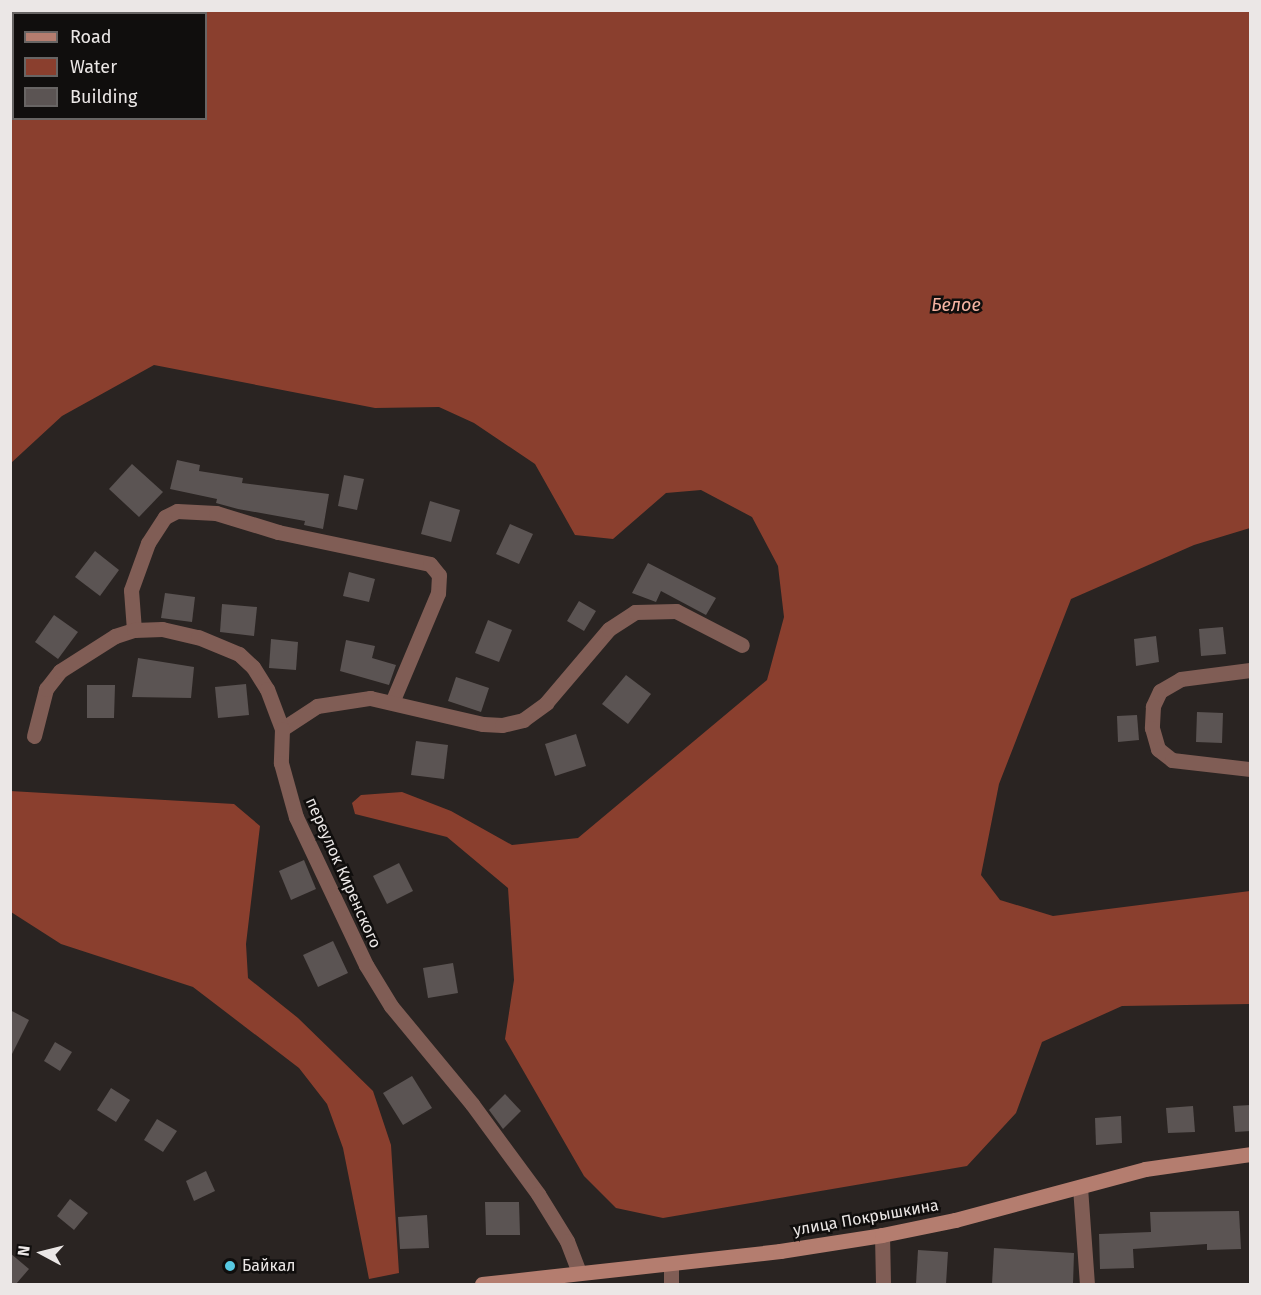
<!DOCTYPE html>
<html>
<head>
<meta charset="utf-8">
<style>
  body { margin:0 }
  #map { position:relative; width:1261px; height:1295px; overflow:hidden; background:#2a2422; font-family:"Fira Sans",sans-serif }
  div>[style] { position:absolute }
  .water>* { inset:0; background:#8a3f2e }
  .building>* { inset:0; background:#5b5453 }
  .street>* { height:15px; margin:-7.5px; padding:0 7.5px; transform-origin:7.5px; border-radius:7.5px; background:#805d55 }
  .secondary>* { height:15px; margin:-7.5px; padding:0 7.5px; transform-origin:7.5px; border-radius:7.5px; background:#b47d6f }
  .dots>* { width:16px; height:16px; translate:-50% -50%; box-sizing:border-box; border:3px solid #100e0d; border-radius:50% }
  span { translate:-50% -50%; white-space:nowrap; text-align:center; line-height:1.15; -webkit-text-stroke:5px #100e0d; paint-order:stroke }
  .street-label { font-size:16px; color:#ebe7e6 }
  .poi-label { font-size:16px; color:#ebe7e6 }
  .left { translate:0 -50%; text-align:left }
  .water-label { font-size:18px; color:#f5b3a2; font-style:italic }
  .frame { position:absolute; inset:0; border:12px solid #ebe7e6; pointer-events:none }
  .legend { position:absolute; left:12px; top:12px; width:195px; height:108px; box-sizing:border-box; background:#100e0d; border:2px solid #686564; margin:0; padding:8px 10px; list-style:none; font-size:18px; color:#ebe7e6 }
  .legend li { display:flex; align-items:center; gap:12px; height:30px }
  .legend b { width:30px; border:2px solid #686564 }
  .north { position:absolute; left:12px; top:1223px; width:60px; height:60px; -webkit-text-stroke:4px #100e0d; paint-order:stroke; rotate:277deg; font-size:16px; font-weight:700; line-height:24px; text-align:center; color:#ebe7e6 }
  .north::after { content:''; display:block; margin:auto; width:21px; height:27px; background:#ebe7e6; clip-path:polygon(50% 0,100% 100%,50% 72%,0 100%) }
</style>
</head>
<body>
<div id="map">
  <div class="water">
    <i style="clip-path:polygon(evenodd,11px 10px,1250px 11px,1250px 528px,1194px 545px,1071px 599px,999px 784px,981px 875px,1000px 900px,1053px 916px,1250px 891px,1250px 1004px,1122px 1006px,1042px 1042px,1016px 1113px,967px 1166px,663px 1218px,616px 1208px,584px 1176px,505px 1039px,514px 980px,508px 888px,447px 837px,355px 814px,352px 803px,361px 795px,402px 792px,451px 811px,512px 845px,578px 838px,767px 680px,784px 617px,778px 566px,752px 517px,701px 490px,666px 493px,613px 539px,575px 535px,535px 464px,474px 423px,439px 407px,375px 408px,154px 365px,62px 416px,11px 463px,11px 10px,14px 14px,206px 14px,206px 118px,14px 118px,14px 14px)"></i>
    <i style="clip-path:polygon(10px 791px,234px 804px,260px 826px,246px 944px,248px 978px,298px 1018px,373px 1091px,391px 1145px,399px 1273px,369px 1279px,343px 1148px,327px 1104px,299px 1068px,193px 987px,61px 944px,11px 912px)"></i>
  </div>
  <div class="building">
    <i style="clip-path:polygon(177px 460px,200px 465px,199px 471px,243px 478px,242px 483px,329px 494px,323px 529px,304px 525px,305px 521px,238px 509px,216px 503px,217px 499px,170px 489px)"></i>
    <i style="clip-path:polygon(132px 464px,163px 492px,139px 517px,109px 489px)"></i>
    <i style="clip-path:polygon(344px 475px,364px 479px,357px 510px,338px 506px)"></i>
    <i style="clip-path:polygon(430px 501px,460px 510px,451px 542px,421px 534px)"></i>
    <i style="clip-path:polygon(510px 524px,533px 534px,519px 564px,496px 554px)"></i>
    <i style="clip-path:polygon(95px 551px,119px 570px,100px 596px,75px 577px)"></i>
    <i style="clip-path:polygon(648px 563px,716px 598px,706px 615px,661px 591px,656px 602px,632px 593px)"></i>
    <i style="clip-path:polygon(349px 572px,375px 579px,369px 602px,343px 596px)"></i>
    <i style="clip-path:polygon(165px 593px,195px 597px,192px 622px,161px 618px)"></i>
    <i style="clip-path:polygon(579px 601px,596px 611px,584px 631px,567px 621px)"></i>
    <i style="clip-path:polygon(222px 604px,257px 607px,254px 636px,220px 632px)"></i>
    <i style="clip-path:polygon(54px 615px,78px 632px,58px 659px,35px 642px)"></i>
    <i style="clip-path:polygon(488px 620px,512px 630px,499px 662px,475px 653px)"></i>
    <i style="clip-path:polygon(1223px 627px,1226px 654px,1201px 656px,1199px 629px)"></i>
    <i style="clip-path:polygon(1156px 636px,1159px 662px,1136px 666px,1134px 639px)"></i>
    <i style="clip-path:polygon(271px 639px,298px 642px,296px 670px,269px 668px)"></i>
    <i style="clip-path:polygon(346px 640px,375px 646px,372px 658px,396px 665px,389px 685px,340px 671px)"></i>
    <i style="clip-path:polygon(138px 658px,194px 667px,191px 698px,132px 697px)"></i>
    <i style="clip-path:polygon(626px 675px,651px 694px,628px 724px,602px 704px)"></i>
    <i style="clip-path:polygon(456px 677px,489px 688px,481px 712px,448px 701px)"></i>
    <i style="clip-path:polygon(246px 684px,249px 715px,218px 718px,215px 687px)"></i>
    <i style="clip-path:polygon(87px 685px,115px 685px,114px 718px,87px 718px)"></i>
    <i style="clip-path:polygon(1197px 712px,1223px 713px,1222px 743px,1196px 742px)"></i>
    <i style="clip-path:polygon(1137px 715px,1139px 740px,1118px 742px,1117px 716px)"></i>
    <i style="clip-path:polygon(576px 734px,586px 766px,555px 776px,545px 744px)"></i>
    <i style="clip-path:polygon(416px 741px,448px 745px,444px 779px,411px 775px)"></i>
    <i style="clip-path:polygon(304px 860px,316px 889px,291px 900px,279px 871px)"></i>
    <i style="clip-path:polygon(399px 863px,413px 891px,387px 904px,373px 876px)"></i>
    <i style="clip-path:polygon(333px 941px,348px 973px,318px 987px,303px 955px)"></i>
    <i style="clip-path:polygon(453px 963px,458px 993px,428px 998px,423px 968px)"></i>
    <i style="clip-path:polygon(10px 1010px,29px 1020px,10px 1058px)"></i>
    <i style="clip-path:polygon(55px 1042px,72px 1052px,60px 1071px,44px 1061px)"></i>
    <i style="clip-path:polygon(412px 1076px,432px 1108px,403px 1125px,383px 1093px)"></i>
    <i style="clip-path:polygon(111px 1088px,130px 1100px,116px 1122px,97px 1110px)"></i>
    <i style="clip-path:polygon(505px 1094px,521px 1111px,503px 1129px,489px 1110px)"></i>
    <i style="clip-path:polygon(1251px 1105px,1251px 1131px,1235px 1132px,1233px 1106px)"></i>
    <i style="clip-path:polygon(1193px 1106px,1195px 1132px,1168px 1133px,1166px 1108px)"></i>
    <i style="clip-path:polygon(1121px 1116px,1122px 1143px,1096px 1145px,1095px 1118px)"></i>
    <i style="clip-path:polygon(157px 1119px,177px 1131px,163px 1152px,144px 1140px)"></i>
    <i style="clip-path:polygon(206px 1171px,215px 1191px,194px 1201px,186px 1181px)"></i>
    <i style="clip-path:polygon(70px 1199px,88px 1213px,74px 1230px,57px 1216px)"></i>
    <i style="clip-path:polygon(485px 1202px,519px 1202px,520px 1235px,486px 1235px)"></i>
    <i style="clip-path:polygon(1239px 1211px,1241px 1249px,1207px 1250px,1207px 1244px,1133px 1249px,1134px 1268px,1100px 1269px,1099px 1234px,1151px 1232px,1150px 1212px)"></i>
    <i style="clip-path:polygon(427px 1215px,429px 1248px,400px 1249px,398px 1217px)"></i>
    <i style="clip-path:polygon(994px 1248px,1074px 1253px,1073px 1284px,992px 1284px)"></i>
    <i style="clip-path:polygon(918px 1250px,948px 1252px,946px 1284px,916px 1284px)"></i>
    <i style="clip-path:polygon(10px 1253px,29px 1269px,16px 1284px,10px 1284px)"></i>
  </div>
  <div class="street">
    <i style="left:134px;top:630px;width:40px;rotate:-94.3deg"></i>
    <i style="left:131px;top:590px;width:50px;rotate:-70.1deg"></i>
    <i style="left:148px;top:543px;width:31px;rotate:-57deg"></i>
    <i style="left:165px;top:517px;width:13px;rotate:-27deg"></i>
    <i style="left:177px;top:511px;width:39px;rotate:3deg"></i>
    <i style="left:216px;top:513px;width:65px;rotate:17deg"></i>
    <i style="left:278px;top:532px;width:155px;rotate:11.9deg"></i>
    <i style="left:430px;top:564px;width:14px;rotate:51deg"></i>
    <i style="left:439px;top:575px;width:18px;rotate:93deg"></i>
    <i style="left:438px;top:593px;width:116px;rotate:112.8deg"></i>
    <i style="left:1250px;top:670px;width:70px;rotate:172.6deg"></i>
    <i style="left:1181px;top:679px;width:24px;rotate:150deg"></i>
    <i style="left:1160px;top:691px;width:17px;rotate:115deg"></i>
    <i style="left:1153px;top:706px;width:22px;rotate:93deg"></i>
    <i style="left:1152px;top:728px;width:22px;rotate:74deg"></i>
    <i style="left:1158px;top:749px;width:18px;rotate:38deg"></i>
    <i style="left:1172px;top:760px;width:79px;rotate:6.6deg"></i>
    <i style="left:282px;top:729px;width:42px;rotate:-33.3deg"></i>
    <i style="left:317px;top:706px;width:54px;rotate:-8.6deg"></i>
    <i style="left:370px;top:698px;width:116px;rotate:13deg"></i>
    <i style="left:483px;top:724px;width:19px;rotate:3deg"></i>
    <i style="left:502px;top:725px;width:22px;rotate:-13deg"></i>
    <i style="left:523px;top:720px;width:29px;rotate:-36deg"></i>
    <i style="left:546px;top:703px;width:97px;rotate:-49.6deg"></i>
    <i style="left:609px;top:629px;width:31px;rotate:-33deg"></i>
    <i style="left:635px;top:612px;width:41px;rotate:-1.4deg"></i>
    <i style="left:676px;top:611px;width:74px;rotate:27.3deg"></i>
    <i style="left:34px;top:736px;width:49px;rotate:-75.7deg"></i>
    <i style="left:46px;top:689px;width:23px;rotate:-52deg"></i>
    <i style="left:60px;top:671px;width:65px;rotate:-32.5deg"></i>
    <i style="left:115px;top:636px;width:20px;rotate:-18deg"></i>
    <i style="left:134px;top:630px;width:28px;rotate:-2deg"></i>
    <i style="left:162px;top:629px;width:37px;rotate:13deg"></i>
    <i style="left:198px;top:637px;width:44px;rotate:22.5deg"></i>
    <i style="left:239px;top:654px;width:19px;rotate:43deg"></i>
    <i style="left:253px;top:667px;width:26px;rotate:58deg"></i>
    <i style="left:267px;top:689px;width:43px;rotate:69.4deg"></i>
    <i style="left:282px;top:729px;width:34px;rotate:92deg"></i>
    <i style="left:281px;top:763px;width:56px;rotate:74.5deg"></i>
    <i style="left:296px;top:817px;width:164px;rotate:64.7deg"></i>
    <i style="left:366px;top:965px;width:48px;rotate:58.6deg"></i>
    <i style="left:391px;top:1006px;width:127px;rotate:50.4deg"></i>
    <i style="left:472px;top:1104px;width:112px;rotate:53.7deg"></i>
    <i style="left:538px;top:1194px;width:55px;rotate:58.3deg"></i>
    <i style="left:567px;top:1241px;width:34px;rotate:69deg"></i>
    <i style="left:1080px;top:1187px;width:97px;rotate:85.9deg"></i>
    <i style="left:882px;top:1235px;width:49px;rotate:88.8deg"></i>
    <i style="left:671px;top:1264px;width:20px;rotate:90deg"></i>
  </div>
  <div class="secondary">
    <i style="left:482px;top:1284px;width:300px;rotate:-6.3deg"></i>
    <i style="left:780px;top:1251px;width:103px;rotate:-8.9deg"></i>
    <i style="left:882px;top:1235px;width:75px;rotate:-11.6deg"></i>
    <i style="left:955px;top:1220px;width:197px;rotate:-15deg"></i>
    <i style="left:1145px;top:1169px;width:106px;rotate:-8.1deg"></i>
  </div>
  <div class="dots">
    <i style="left:230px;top:1266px;background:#57c9e2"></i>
  </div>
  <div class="street-label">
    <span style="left:343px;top:873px;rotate:66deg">переулок Киренского</span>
    <span style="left:866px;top:1218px;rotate:-10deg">улица Покрышкина</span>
  </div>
  <div class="poi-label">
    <span class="left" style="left:242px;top:1266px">Байкал</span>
  </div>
  <div class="water-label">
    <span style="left:956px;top:305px">Белое</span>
  </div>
  <div class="frame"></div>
  <ul class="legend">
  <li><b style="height:8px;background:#b47d6f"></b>Road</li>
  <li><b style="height:16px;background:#8a3f2e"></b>Water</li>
  <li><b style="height:16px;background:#5b5453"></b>Building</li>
  </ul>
  <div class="north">N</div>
</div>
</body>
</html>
